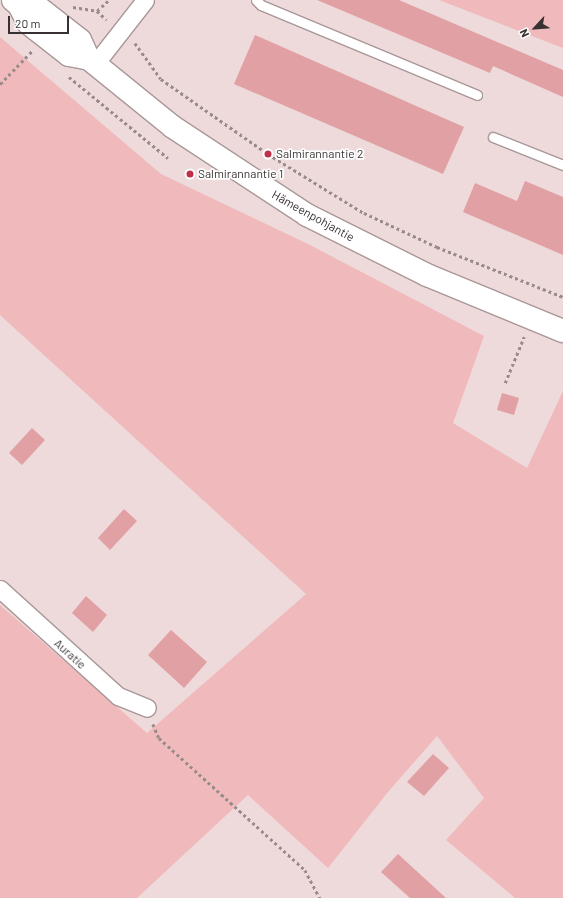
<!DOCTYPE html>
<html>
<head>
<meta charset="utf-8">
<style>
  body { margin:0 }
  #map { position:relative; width:563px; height:898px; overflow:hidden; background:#eedadb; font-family:Barlow,sans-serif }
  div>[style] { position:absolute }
  .green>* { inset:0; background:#f0b9bc }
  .building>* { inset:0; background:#e1a0a3 }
  .path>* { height:2.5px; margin-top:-1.25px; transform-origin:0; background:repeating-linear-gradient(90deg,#998b8b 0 3px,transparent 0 6px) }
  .roads { filter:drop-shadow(1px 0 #a99797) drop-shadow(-1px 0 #a99797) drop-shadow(0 1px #a99797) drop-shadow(0 -1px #a99797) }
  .service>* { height:9px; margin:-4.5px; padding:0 4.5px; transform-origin:4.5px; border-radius:4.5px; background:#fff }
  .minor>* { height:17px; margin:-8.5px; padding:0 8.5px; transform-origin:8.5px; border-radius:8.5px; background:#fff }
  .secondary>* { height:22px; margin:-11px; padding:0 11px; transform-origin:11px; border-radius:11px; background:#fff }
  .dots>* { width:11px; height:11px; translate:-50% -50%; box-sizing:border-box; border:2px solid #fff; border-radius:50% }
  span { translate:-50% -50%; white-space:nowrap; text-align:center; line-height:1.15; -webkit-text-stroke:3.5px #fff; paint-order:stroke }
  .poi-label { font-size:12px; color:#393131 }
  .left { translate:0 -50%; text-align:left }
  .street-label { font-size:12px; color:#393131 }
  .north { position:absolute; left:515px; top:8px; width:40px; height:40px; -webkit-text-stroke:3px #fff; paint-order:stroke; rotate:244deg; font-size:11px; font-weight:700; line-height:16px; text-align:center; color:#393131 }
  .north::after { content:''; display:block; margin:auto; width:14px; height:18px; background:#393131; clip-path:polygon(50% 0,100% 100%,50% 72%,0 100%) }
  .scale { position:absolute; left:8px; top:16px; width:61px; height:18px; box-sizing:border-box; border:2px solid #393131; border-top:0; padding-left:5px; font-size:12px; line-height:14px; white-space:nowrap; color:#393131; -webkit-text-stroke:3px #fff; paint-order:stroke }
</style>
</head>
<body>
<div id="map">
  <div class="green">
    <i style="clip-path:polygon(439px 0,563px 0,563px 48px)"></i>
    <i style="clip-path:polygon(0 37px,161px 174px,308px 244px,484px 336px,453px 423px,527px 468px,563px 391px,563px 898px,515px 898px,446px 840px,484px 798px,437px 736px,388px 792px,328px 868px,248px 795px,137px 898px,0 898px,0 605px,147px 733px,306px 594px,0 315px)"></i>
  </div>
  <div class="building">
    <i style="clip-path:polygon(317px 0,399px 0,563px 70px,563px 97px,493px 66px,490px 73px)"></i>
    <i style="clip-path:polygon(255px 35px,464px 127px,443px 174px,234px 84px)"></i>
    <i style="clip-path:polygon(525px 181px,563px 197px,563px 255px,463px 212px,475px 183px,517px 201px)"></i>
    <i style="clip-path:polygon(502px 393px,519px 398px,514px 415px,497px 410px)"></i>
    <i style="clip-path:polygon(32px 428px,45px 440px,22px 465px,9px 453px)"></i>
    <i style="clip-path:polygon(124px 509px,137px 521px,110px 550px,98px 538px)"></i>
    <i style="clip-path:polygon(86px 596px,107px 615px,93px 632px,72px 613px)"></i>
    <i style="clip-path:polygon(171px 630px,207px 662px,184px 688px,148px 655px)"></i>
    <i style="clip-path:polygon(433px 754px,449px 768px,424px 796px,407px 782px)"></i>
    <i style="clip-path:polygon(398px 854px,446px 898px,410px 898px,381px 872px)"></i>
  </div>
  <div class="path">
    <i style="left:73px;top:7px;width:24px;rotate:9deg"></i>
    <i style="left:97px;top:11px;width:13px;rotate:42deg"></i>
    <i style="left:97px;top:11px;width:16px;rotate:-43deg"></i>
    <i style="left:135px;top:43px;width:44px;rotate:54.2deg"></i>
    <i style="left:161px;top:79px;width:131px;rotate:35deg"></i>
    <i style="left:268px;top:154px;width:113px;rotate:31.6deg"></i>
    <i style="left:364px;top:213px;width:81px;rotate:25deg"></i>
    <i style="left:437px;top:247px;width:136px;rotate:21.6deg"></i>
    <i style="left:69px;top:77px;width:128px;rotate:39.3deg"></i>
    <i style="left:0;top:84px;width:46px;rotate:-45.9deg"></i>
    <i style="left:505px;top:383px;width:50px;rotate:-67.6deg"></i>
    <i style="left:153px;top:724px;width:15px;rotate:67deg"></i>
    <i style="left:159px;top:738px;width:197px;rotate:42.1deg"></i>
    <i style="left:305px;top:870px;width:32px;rotate:62deg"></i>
  </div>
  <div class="roads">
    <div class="service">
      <i style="left:256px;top:0;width:7px;rotate:45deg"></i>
      <i style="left:261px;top:5px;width:234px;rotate:22.6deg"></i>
      <i style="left:493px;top:137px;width:75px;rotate:21.8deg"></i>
    </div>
    <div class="minor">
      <i style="left:95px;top:64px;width:81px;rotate:-52deg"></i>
      <i style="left:0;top:589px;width:159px;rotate:42.2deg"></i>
      <i style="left:118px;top:696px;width:31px;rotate:22deg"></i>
    </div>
    <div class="secondary">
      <i style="left:13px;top:0;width:8px;rotate:40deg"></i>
      <i style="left:19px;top:5px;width:20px;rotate:63deg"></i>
      <i style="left:28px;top:23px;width:52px;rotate:38deg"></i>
      <i style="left:69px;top:55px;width:20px;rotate:11deg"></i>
      <i style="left:19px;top:5px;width:20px;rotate:9deg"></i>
      <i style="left:39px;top:8px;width:52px;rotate:38deg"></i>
      <i style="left:80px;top:40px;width:21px;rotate:65deg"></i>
      <i style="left:89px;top:59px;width:108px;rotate:39deg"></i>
      <i style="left:173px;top:127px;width:160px;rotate:33.3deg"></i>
      <i style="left:307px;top:215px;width:134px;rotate:26.6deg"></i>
      <i style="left:427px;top:275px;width:147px;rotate:22.4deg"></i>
    </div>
  </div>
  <div class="dots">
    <i style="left:268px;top:154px;background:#bf2f4a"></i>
    <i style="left:190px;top:174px;background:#bf2f4a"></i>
  </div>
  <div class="poi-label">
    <span class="left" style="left:276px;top:154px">Salmirannantie 2</span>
    <span class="left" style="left:198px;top:174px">Salmirannantie 1</span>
  </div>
  <div class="street-label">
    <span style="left:313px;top:216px;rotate:29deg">Hämeenpohjantie</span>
    <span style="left:70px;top:654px;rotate:42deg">Auratie</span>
  </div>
  <div class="north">N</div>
  <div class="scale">20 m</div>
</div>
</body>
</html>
